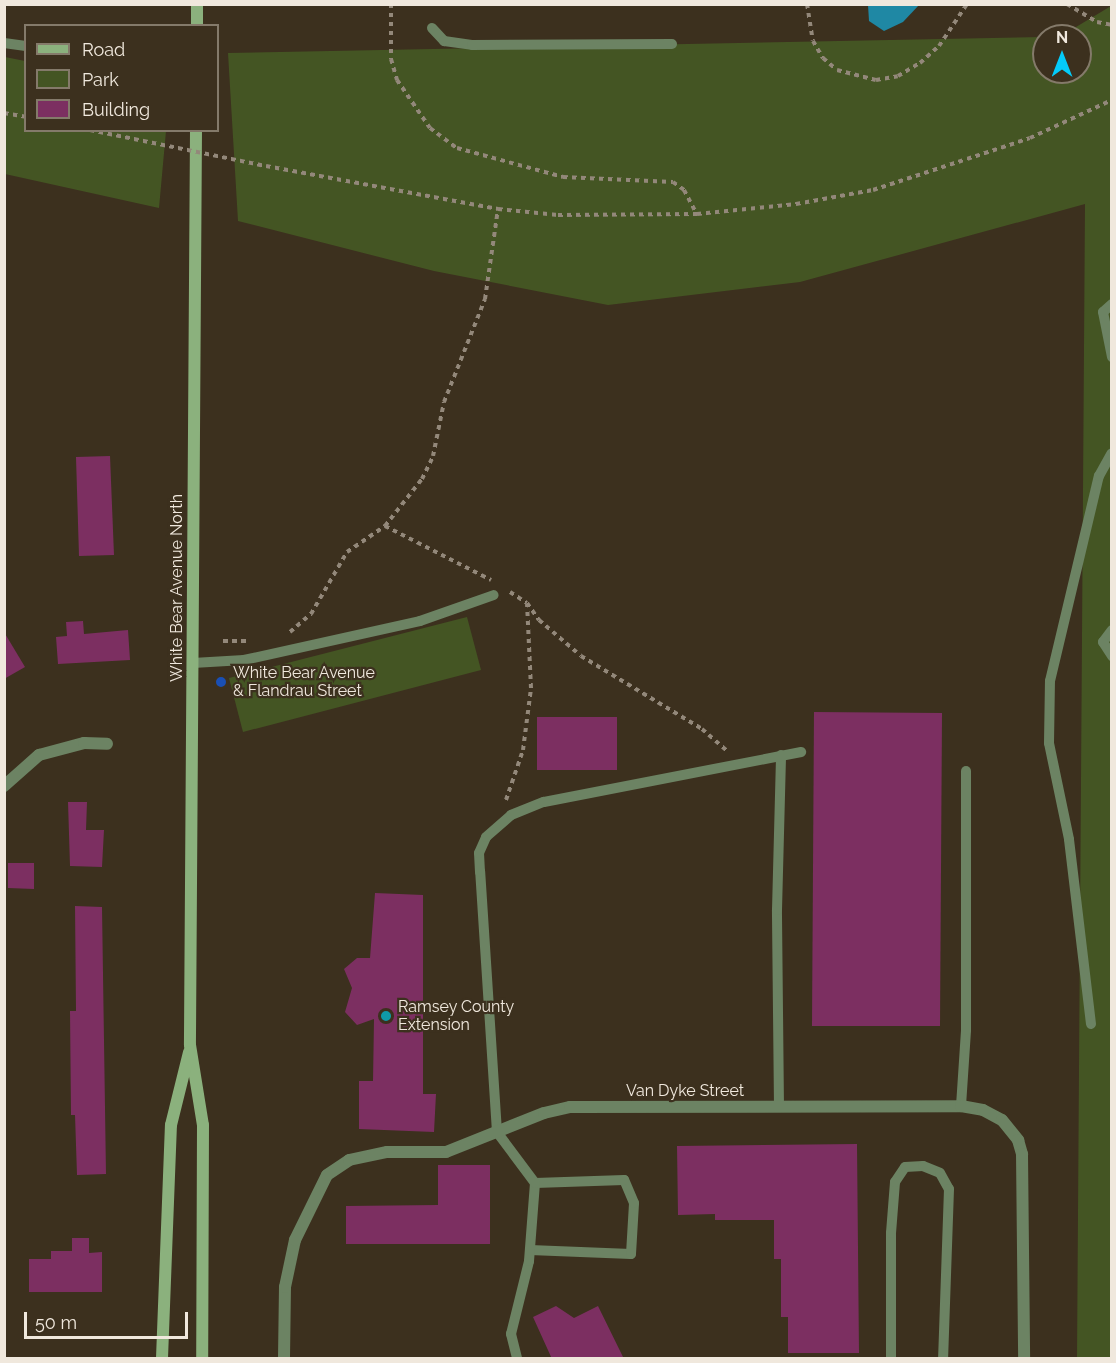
<!DOCTYPE html>
<html>
<head>
<meta charset="utf-8">
<style>
  body { margin:0 }
  #map { position:relative; width:1116px; height:1363px; overflow:hidden; background:#3c301e; font-family:Raleway,sans-serif }
  div>[style] { position:absolute }
  .green>* { inset:0; background:#445523 }
  .water>* { inset:0; background:#1f88a4 }
  .building>* { inset:0; background:#7c2f61 }
  .path>* { height:4px; margin-top:-2px; transform-origin:0; background:repeating-linear-gradient(90deg,#93887a 0 4.5px,transparent 0 9px) }
  .lane>* { height:10px; margin:-5px; padding:0 5px; transform-origin:5px; border-radius:5px; background:#6c8363 }
  .street>* { height:12px; margin:-6px; padding:0 6px; transform-origin:6px; border-radius:6px; background:#6c8363 }
  .secondary>* { height:12px; margin:-6px; padding:0 6px; transform-origin:6px; border-radius:6px; background:#8bb17d }
  .path-bridge>* { height:4px; margin-top:-2px; transform-origin:0; background:repeating-linear-gradient(90deg,#93887a 0 4.5px,transparent 0 9px) }
  .dots>* { width:16px; height:16px; translate:-50% -50%; box-sizing:border-box; border:3px solid #3c301e; border-radius:50% }
  span { translate:-50% -50%; white-space:nowrap; text-align:center; line-height:1.15; -webkit-text-stroke:4.5px #3c301e; paint-order:stroke }
  .street-label { font-size:16px; color:#f0e8dd }
  .poi-label { font-size:16px; color:#f0e8dd }
  .left { translate:0 -50%; text-align:left }
  .frame { position:absolute; inset:0; border:6px solid #f0e8dd; pointer-events:none }
  .legend { position:absolute; left:24px; top:24px; width:195px; height:108px; box-sizing:border-box; background:#3c301e; border:2px solid #847a6a; margin:0; padding:8px 10px; list-style:none; font-size:18px; color:#f0e8dd }
  .legend li { display:flex; align-items:center; gap:12px; height:30px }
  .legend b { width:30px; border:2px solid #847a6a }
  .north { position:absolute; left:1032px; top:24px; width:60px; height:60px; box-sizing:border-box; background:#3c301e; border:2px solid #847a6a; border-radius:50%; rotate:0deg; font-size:16px; font-weight:700; line-height:24px; text-align:center; color:#f0e8dd }
  .north::after { content:''; display:block; margin:auto; width:21px; height:27px; background:#04cbf9; clip-path:polygon(50% 0,100% 100%,50% 72%,0 100%) }
  .scale { position:absolute; left:24px; top:1312px; width:164px; height:27px; box-sizing:border-box; border:3px solid #f0e8dd; border-top:0; padding-left:8px; font-size:18px; line-height:21px; white-space:nowrap; color:#f0e8dd; -webkit-text-stroke:4px #3c301e; paint-order:stroke }
</style>
</head>
<body>
<div id="map">
  <div class="green">
    <i style="clip-path:polygon(1111px 6px,1111px 1358px,1077px 1358px,1085px 204px,800px 282px,608px 305px,434px 271px,238px 221px,228px 53px,1044px 37px,1044px 72px,1080px 72px,1080px 36px,1061px 36px)"></i>
    <i style="clip-path:polygon(5px 57px,25px 61px,26px 130px,166px 131px,159px 208px,5px 174px)"></i>
    <i style="clip-path:polygon(467px 617px,481px 670px,243px 732px,229px 678px)"></i>
  </div>
  <div class="water">
    <i style="clip-path:polygon(868px 5px,868px 4px,919px 5px,903px 22px,884px 31px,869px 21px)"></i>
  </div>
  <div class="building">
    <i style="clip-path:polygon(110px 456px,114px 555px,79px 556px,76px 457px)"></i>
    <i style="clip-path:polygon(83px 621px,84px 634px,128px 630px,130px 660px,58px 664px,56px 637px,67px 636px,66px 622px)"></i>
    <i style="clip-path:polygon(4px 632px,25px 667px,4px 679px)"></i>
    <i style="clip-path:polygon(814px 712px,942px 713px,940px 1026px,812px 1026px)"></i>
    <i style="clip-path:polygon(537px 717px,617px 717px,617px 770px,537px 770px)"></i>
    <i style="clip-path:polygon(68px 802px,87px 802px,86px 830px,104px 830px,102px 867px,70px 866px)"></i>
    <i style="clip-path:polygon(8px 863px,34px 863px,34px 889px,8px 888px)"></i>
    <i style="clip-path:polygon(375px 893px,423px 895px,423px 1094px,436px 1094px,434px 1132px,359px 1129px,359px 1081px,373px 1081px,374px 1019px,357px 1025px,345px 1012px,352px 988px,344px 969px,357px 958px,370px 958px)"></i>
    <i style="clip-path:polygon(75px 906px,102px 907px,106px 1174px,77px 1175px,75px 1115px,71px 1115px,70px 1011px,76px 1011px)"></i>
    <i style="clip-path:polygon(857px 1144px,859px 1353px,788px 1353px,788px 1317px,781px 1317px,781px 1259px,774px 1259px,774px 1220px,715px 1220px,715px 1214px,678px 1215px,677px 1146px)"></i>
    <i style="clip-path:polygon(438px 1165px,490px 1165px,490px 1244px,346px 1244px,346px 1206px,438px 1205px)"></i>
    <i style="clip-path:polygon(72px 1238px,89px 1238px,89px 1253px,102px 1252px,102px 1292px,29px 1292px,29px 1259px,51px 1259px,51px 1251px,72px 1251px)"></i>
    <i style="clip-path:polygon(556px 1306px,574px 1318px,598px 1306px,624px 1359px,552px 1359px,533px 1317px)"></i>
  </div>
  <div class="path">
    <i style="left:391px;top:4px;width:55px;rotate:90deg"></i>
    <i style="left:391px;top:59px;width:22px;rotate:74deg"></i>
    <i style="left:397px;top:80px;width:58px;rotate:55.5deg"></i>
    <i style="left:430px;top:128px;width:34px;rotate:37deg"></i>
    <i style="left:457px;top:148px;width:110px;rotate:15.3deg"></i>
    <i style="left:563px;top:177px;width:110px;rotate:2.6deg"></i>
    <i style="left:673px;top:182px;width:14px;rotate:36deg"></i>
    <i style="left:684px;top:190px;width:27px;rotate:62deg"></i>
    <i style="left:807px;top:4px;width:37px;rotate:81deg"></i>
    <i style="left:813px;top:41px;width:20px;rotate:60deg"></i>
    <i style="left:823px;top:58px;width:18px;rotate:41deg"></i>
    <i style="left:837px;top:70px;width:40px;rotate:14.4deg"></i>
    <i style="left:876px;top:80px;width:22px;rotate:-10deg"></i>
    <i style="left:898px;top:76px;width:26px;rotate:-31deg"></i>
    <i style="left:920px;top:63px;width:25px;rotate:-42deg"></i>
    <i style="left:939px;top:46px;width:50px;rotate:-56.3deg"></i>
    <i style="left:1067px;top:4px;width:35px;rotate:31deg"></i>
    <i style="left:1097px;top:22px;width:15px;rotate:11deg"></i>
    <i style="left:4px;top:113px;width:22px;rotate:10deg"></i>
    <i style="left:266px;top:166px;width:236px;rotate:10.5deg"></i>
    <i style="left:498px;top:209px;width:60px;rotate:5.7deg"></i>
    <i style="left:558px;top:215px;width:139px;rotate:-0.4deg"></i>
    <i style="left:697px;top:214px;width:100px;rotate:-5.8deg"></i>
    <i style="left:796px;top:204px;width:78px;rotate:-10.3deg"></i>
    <i style="left:873px;top:190px;width:165px;rotate:-18.3deg"></i>
    <i style="left:1030px;top:138px;width:90px;rotate:-24.9deg"></i>
    <i style="left:385px;top:526px;width:119px;rotate:27deg"></i>
    <i style="left:510px;top:592px;width:20px;rotate:33deg"></i>
    <i style="left:527px;top:603px;width:21px;rotate:55deg"></i>
    <i style="left:539px;top:620px;width:55px;rotate:40.6deg"></i>
    <i style="left:581px;top:656px;width:141px;rotate:31.1deg"></i>
    <i style="left:702px;top:729px;width:33px;rotate:41deg"></i>
    <i style="left:290px;top:632px;width:28px;rotate:-41deg"></i>
    <i style="left:311px;top:614px;width:72px;rotate:-59.9deg"></i>
    <i style="left:347px;top:552px;width:46px;rotate:-34.4deg"></i>
    <i style="left:385px;top:526px;width:60px;rotate:-51.8deg"></i>
    <i style="left:422px;top:479px;width:25px;rotate:-64deg"></i>
    <i style="left:433px;top:456px;width:55px;rotate:-78.5deg"></i>
    <i style="left:444px;top:402px;width:111px;rotate:-68.3deg"></i>
    <i style="left:485px;top:299px;width:91px;rotate:-81.8deg"></i>
    <i style="left:223px;top:641px;width:25px"></i>
    <i style="left:506px;top:800px;width:53px;rotate:-71.2deg"></i>
    <i style="left:523px;top:750px;width:63px;rotate:-82.6deg"></i>
    <i style="left:531px;top:688px;width:84px;rotate:-92.7deg"></i>
  </div>
  <div class="lane">
    <i style="left:432px;top:28px;width:18px;rotate:47deg"></i>
    <i style="left:444px;top:41px;width:28px;rotate:8deg"></i>
    <i style="left:472px;top:45px;width:200px;rotate:-0.3deg"></i>
    <i style="left:4px;top:43px;width:22px;rotate:8deg"></i>
    <i style="left:1112px;top:304px;width:12px;rotate:138deg"></i>
    <i style="left:1103px;top:312px;width:46px;rotate:78.7deg"></i>
    <i style="left:1112px;top:630px;width:15px;rotate:127deg"></i>
    <i style="left:1103px;top:642px;width:17px;rotate:57deg"></i>
    <i style="left:193px;top:663px;width:51px;rotate:-3.4deg"></i>
    <i style="left:244px;top:660px;width:180px;rotate:-12.5deg"></i>
    <i style="left:420px;top:621px;width:78px;rotate:-19.4deg"></i>
    <i style="left:1091px;top:1024px;width:186px;rotate:-96.8deg"></i>
    <i style="left:1069px;top:839px;width:98px;rotate:-101.8deg"></i>
    <i style="left:1049px;top:743px;width:62px;rotate:-89.1deg"></i>
    <i style="left:1050px;top:681px;width:211px;rotate:-76.6deg"></i>
    <i style="left:1099px;top:476px;width:26px;rotate:-61deg"></i>
    <i style="left:961px;top:1106px;width:76px;rotate:-86.2deg"></i>
    <i style="left:966px;top:1030px;width:259px;rotate:-90deg"></i>
    <i style="left:779px;top:1107px;width:197px;rotate:-90.6deg"></i>
    <i style="left:777px;top:910px;width:155px;rotate:-88.5deg"></i>
    <i style="left:530px;top:1250px;width:101px;rotate:2.3deg"></i>
    <i style="left:631px;top:1254px;width:51px;rotate:-86.6deg"></i>
    <i style="left:634px;top:1203px;width:25px;rotate:-113deg"></i>
    <i style="left:624px;top:1180px;width:89px;rotate:178.1deg"></i>
    <i style="left:517px;top:1358px;width:25px;rotate:-104deg"></i>
    <i style="left:511px;top:1334px;width:75px;rotate:-76.1deg"></i>
    <i style="left:529px;top:1261px;width:78px;rotate:-85.6deg"></i>
    <i style="left:535px;top:1183px;width:64px;rotate:-126.7deg"></i>
    <i style="left:497px;top:1132px;width:261px;rotate:-93.7deg"></i>
    <i style="left:480px;top:872px;width:19px;rotate:-93deg"></i>
    <i style="left:479px;top:853px;width:17px;rotate:-66deg"></i>
    <i style="left:486px;top:837px;width:33px;rotate:-41deg"></i>
    <i style="left:511px;top:815px;width:35px;rotate:-22deg"></i>
    <i style="left:544px;top:802px;width:262px;rotate:-11deg"></i>
    <i style="left:891px;top:1358px;width:125px;rotate:-90deg"></i>
    <i style="left:891px;top:1233px;width:51px;rotate:-85.5deg"></i>
    <i style="left:895px;top:1182px;width:18px;rotate:-56deg"></i>
    <i style="left:905px;top:1167px;width:18px;rotate:-3deg"></i>
    <i style="left:923px;top:1166px;width:18px;rotate:22deg"></i>
    <i style="left:940px;top:1173px;width:18px;rotate:61deg"></i>
    <i style="left:949px;top:1189px;width:169px;rotate:92deg"></i>
  </div>
  <div class="street">
    <i style="left:4px;top:786px;width:47px;rotate:-41.5deg"></i>
    <i style="left:39px;top:755px;width:47px;rotate:-14.9deg"></i>
    <i style="left:84px;top:743px;width:23px;rotate:2deg"></i>
    <i style="left:284px;top:1358px;width:71px;rotate:-89.2deg"></i>
    <i style="left:285px;top:1287px;width:48px;rotate:-78deg"></i>
    <i style="left:295px;top:1240px;width:72px;rotate:-63.8deg"></i>
    <i style="left:327px;top:1175px;width:27px;rotate:-34deg"></i>
    <i style="left:349px;top:1160px;width:39px;rotate:-12deg"></i>
    <i style="left:387px;top:1152px;width:59px"></i>
    <i style="left:446px;top:1152px;width:105px;rotate:-21.7deg"></i>
    <i style="left:544px;top:1113px;width:27px;rotate:-13deg"></i>
    <i style="left:570px;top:1107px;width:391px;rotate:-0.1deg"></i>
    <i style="left:961px;top:1106px;width:22px;rotate:10deg"></i>
    <i style="left:983px;top:1110px;width:21px;rotate:28deg"></i>
    <i style="left:1002px;top:1120px;width:26px;rotate:51deg"></i>
    <i style="left:1018px;top:1140px;width:15px;rotate:74deg"></i>
    <i style="left:1022px;top:1154px;width:204px;rotate:89.4deg"></i>
  </div>
  <div class="secondary">
    <i style="left:197px;top:26px;width:22px;rotate:-90deg"></i>
    <i style="left:196px;top:130px;width:915px;rotate:90.38deg"></i>
    <i style="left:190px;top:1045px;width:81px;rotate:80.8deg"></i>
    <i style="left:203px;top:1125px;width:233px;rotate:90.2deg"></i>
    <i style="left:162px;top:1358px;width:233px;rotate:-87.8deg"></i>
    <i style="left:171px;top:1125px;width:75px;rotate:-76.1deg"></i>
  </div>
  <div class="path-bridge">
    <i style="left:90px;top:130px;width:180px;rotate:11.6deg"></i>
  </div>
  <div class="dots">
    <i style="left:221px;top:682px;background:#1a4fb4"></i>
    <i style="left:386px;top:1016px;background:#0f9aa8"></i>
  </div>
  <div class="street-label">
    <span style="left:177px;top:588px;rotate:-90deg">White Bear Avenue North</span>
    <span style="left:685px;top:1091px">Van Dyke Street</span>
  </div>
  <div class="poi-label">
    <span class="left" style="left:233px;top:682px">White Bear Avenue<br>&amp; Flandrau Street</span>
    <span class="left" style="left:398px;top:1016px">Ramsey County<br>Extension</span>
  </div>
  <div class="frame"></div>
  <ul class="legend">
  <li><b style="height:8px;background:#8bb17d"></b>Road</li>
  <li><b style="height:16px;background:#445523"></b>Park</li>
  <li><b style="height:16px;background:#7c2f61"></b>Building</li>
  </ul>
  <div class="north">N</div>
  <div class="scale">50 m</div>
</div>
</body>
</html>
